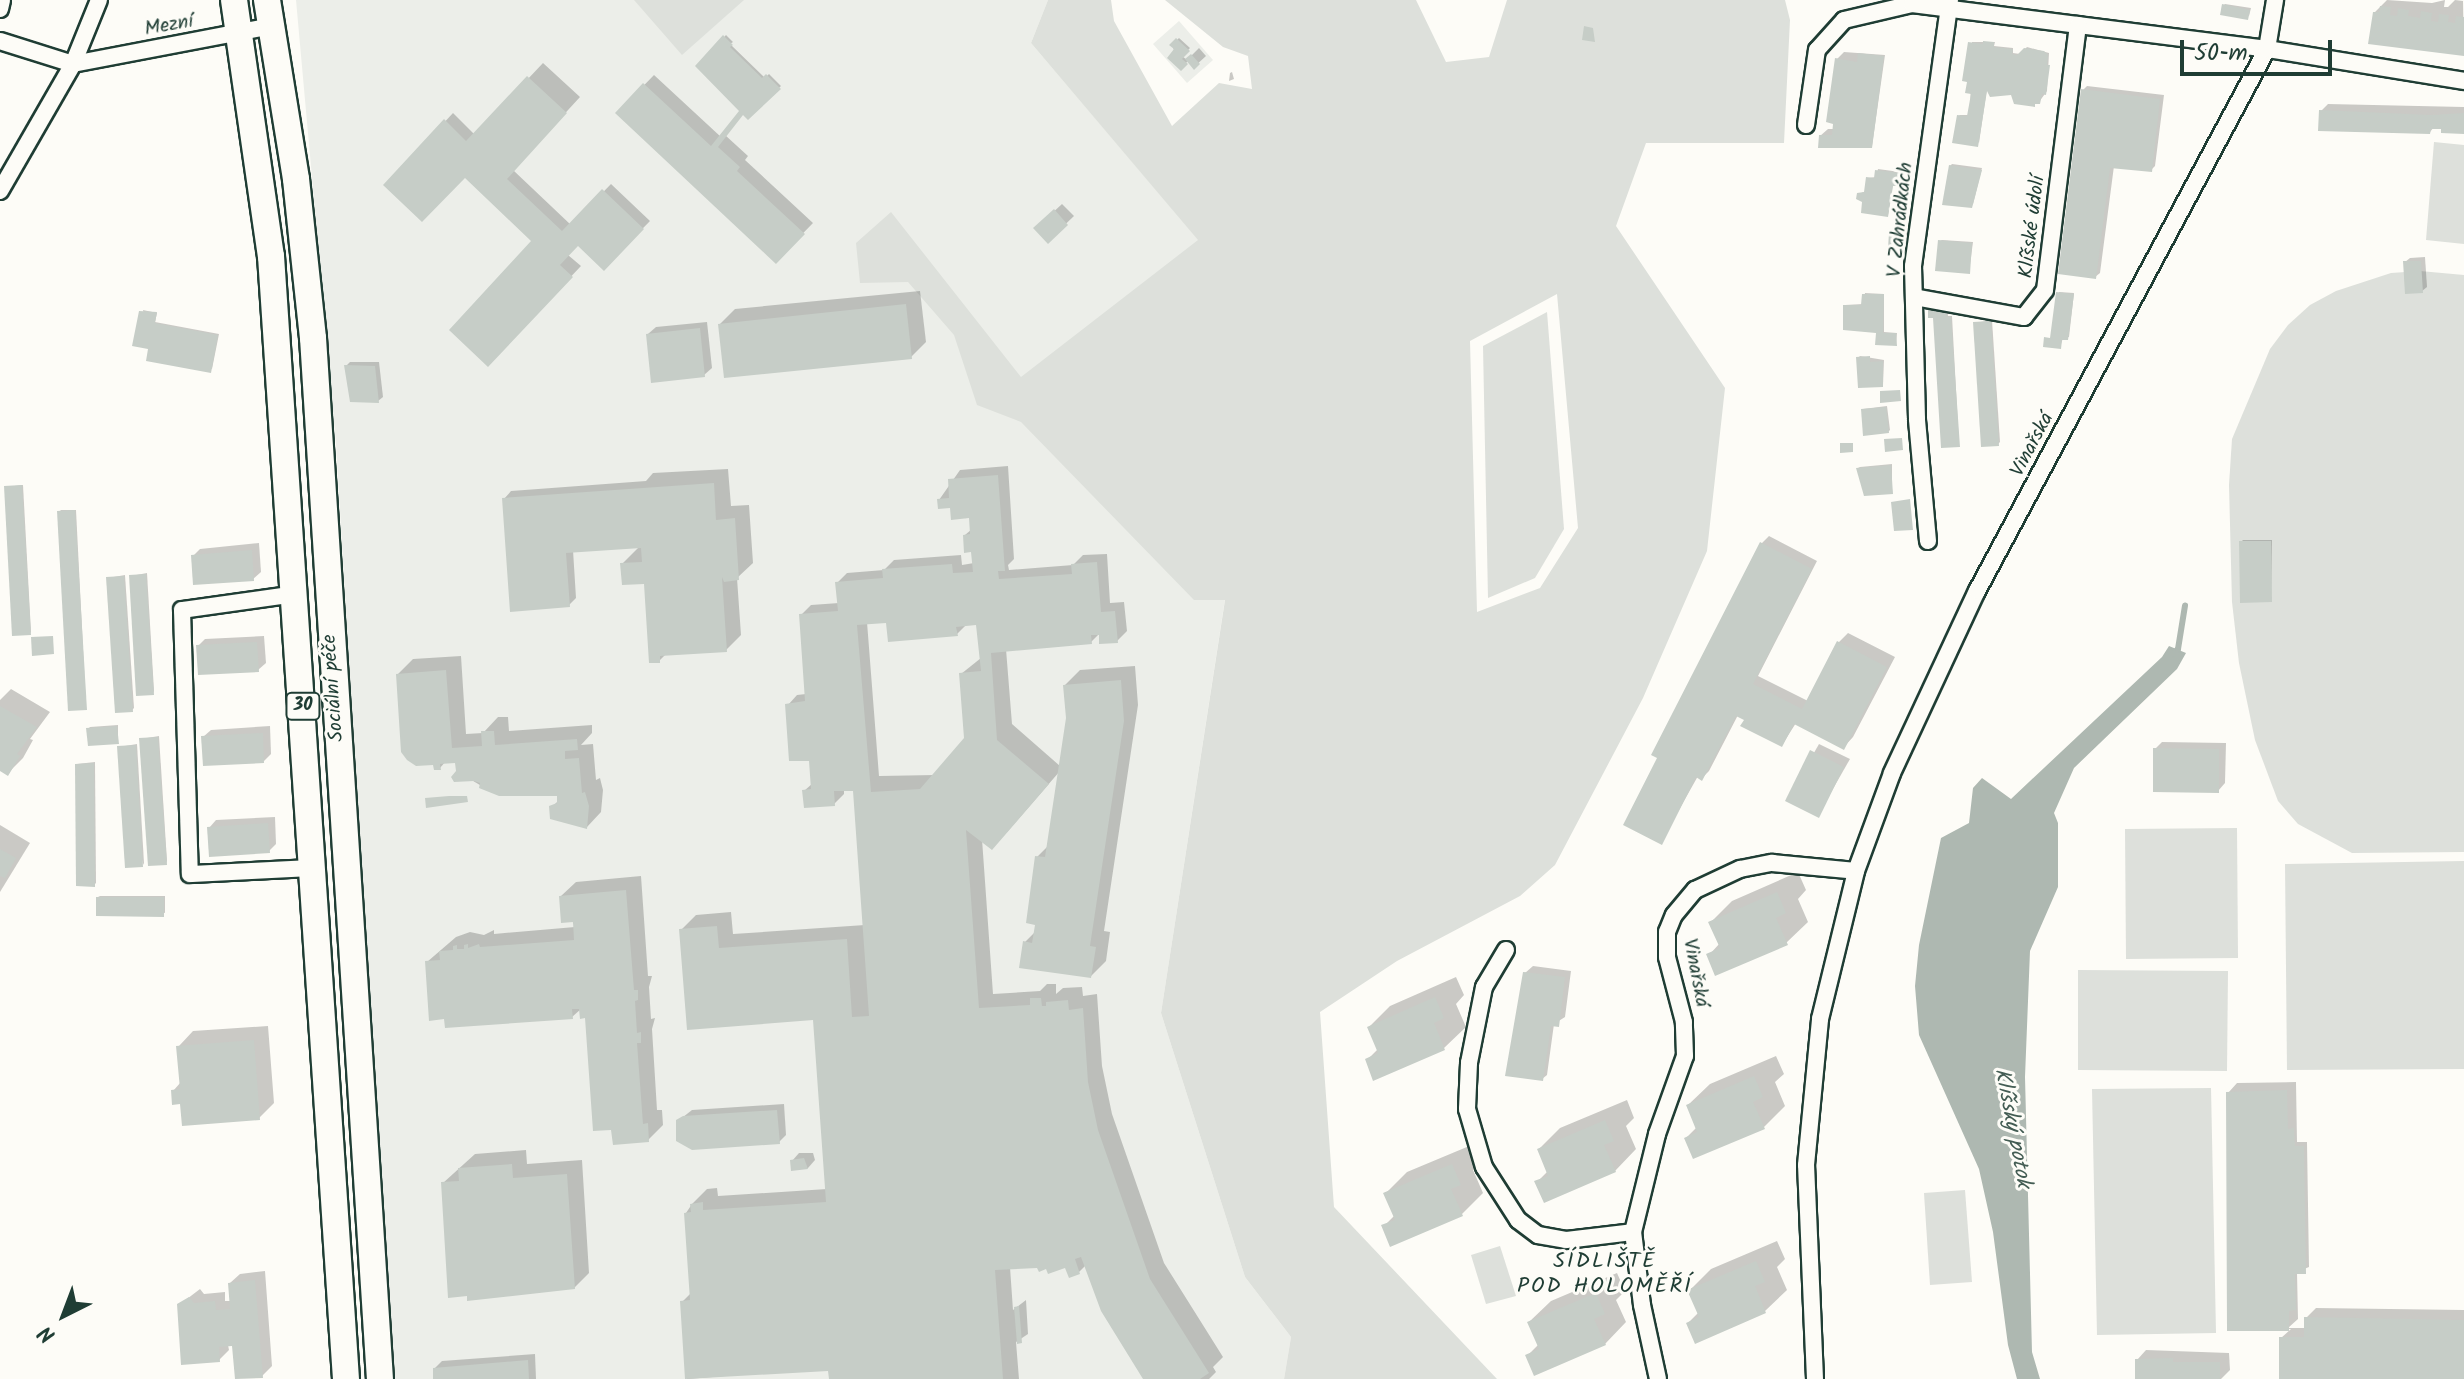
<!DOCTYPE html>
<html>
<head>
<meta charset="utf-8">
<style>
  body { margin:0 }
  #map { position:relative; width:2464px; height:1379px; overflow:hidden; background:#fdfcf7; font-family:Kalam,sans-serif }
  div>[style] { position:absolute }
  .built>* { inset:0; background:#eceee9 }
  .green>* { inset:0; background:#dde0db }
  .water>* { inset:0; background:#aeb8b1 }
  .shadow>* { inset:0; background:#0003 }
  .stream>* { height:6px; margin:-3px; padding:0 3px; transform-origin:3px; border-radius:3px; background:#aeb8b1 }
  .building>* { inset:0; background:#c6cdc7 }
  .roads { filter:drop-shadow(2px 0 #1f3d34) drop-shadow(-2px 0 #1f3d34) drop-shadow(0 2px #1f3d34) drop-shadow(0 -2px #1f3d34) }
  .street>* { height:16px; margin:-8px; padding:0 8px; transform-origin:8px; border-radius:8px; background:#fdfcf7 }
  .primary>* { height:26px; margin:-13px; padding:0 13px; transform-origin:13px; border-radius:13px; background:#fdfcf7 }
  span { translate:-50% -50%; white-space:nowrap; text-align:center; line-height:1.15; -webkit-text-stroke:6px #fdfcf7; paint-order:stroke }
  .shield-label span { padding:2px 6px; background:#fdfcf7; border:2px solid; border-radius:6px; -webkit-text-stroke-width:0 }
  .shield-label { font-size:18px; color:#1f3d34; font-weight:700 }
  .street-label { font-size:20px; color:#1f3d34 }
  .water-label { font-size:22px; color:#435c53; font-style:italic }
  .neighbourhood-label { font-size:22px; color:#1f3d34; letter-spacing:2px }
  .north { position:absolute; left:24px; top:1275px; width:80px; height:80px; -webkit-text-stroke:6px #fdfcf7; paint-order:stroke; rotate:222deg; font-size:22px; font-weight:700; line-height:32px; text-align:center; color:#1f3d34 }
  .north::after { content:''; display:block; margin:auto; width:28px; height:36px; background:#1f3d34; clip-path:polygon(50% 0,100% 100%,50% 72%,0 100%) }
  .scale { position:absolute; left:2180px; top:40px; width:152px; height:36px; box-sizing:border-box; border:4px solid #1f3d34; border-top:0; padding-left:10px; font-size:24px; line-height:28px; white-space:nowrap; color:#1f3d34; -webkit-text-stroke:6px #fdfcf7; paint-order:stroke }
</style>
</head>
<body>
<div id="map">
  <div class="built">
    <i style="clip-path:polygon(296px 0,1048px 0,1031px 43px,1198px 239px,1225px 599px,1161px 1013px,1245px 1277px,1291px 1337px,1284px 1379px,392px 1379px,336px 444px)"></i>
    <i style="clip-path:polygon(1179px 21px,1213px 60px,1187px 83px,1153px 44px)"></i>
  </div>
  <div class="green">
    <i style="clip-path:polygon(634px 0,744px 0,682px 55px)"></i>
    <i style="clip-path:polygon(evenodd,1048px 0,1111px 0,1114px 21px,1172px 126px,1219px 83px,1252px 89px,1248px 56px,1223px 47px,1165px 0,1416px 0,1446px 62px,1489px 57px,1507px 0,1785px 0,1790px 20px,1784px 143px,1646px 143px,1616px 226px,1725px 388px,1707px 551px,1643px 698px,1555px 865px,1520px 896px,1397px 961px,1320px 1012px,1334px 1207px,1497px 1379px,1284px 1379px,1291px 1337px,1245px 1277px,1161px 1013px,1225px 600px,1194px 600px,1021px 422px,977px 405px,954px 335px,908px 282px,860px 283px,856px 243px,891px 212px,1021px 377px,1198px 240px,1031px 43px,1048px 0,1557px 294px,1578px 528px,1540px 588px,1477px 612px,1470px 341px,1557px 294px)"></i>
    <i style="clip-path:polygon(2434px 142px,2464px 145px,2464px 244px,2426px 240px)"></i>
    <i style="clip-path:polygon(2420px 271px,2464px 275px,2464px 852px,2352px 853px,2298px 824px,2278px 801px,2255px 740px,2239px 663px,2232px 602px,2229px 485px,2232px 439px,2270px 349px,2288px 325px,2310px 305px,2336px 291px,2391px 273px)"></i>
    <i style="clip-path:polygon(1547px 312px,1564px 529px,1535px 578px,1488px 598px,1483px 346px)"></i>
    <i style="clip-path:polygon(2237px 828px,2238px 958px,2126px 959px,2125px 829px)"></i>
    <i style="clip-path:polygon(2464px 861px,2464px 1069px,2287px 1070px,2285px 864px)"></i>
    <i style="clip-path:polygon(2078px 970px,2228px 971px,2227px 1071px,2078px 1070px)"></i>
    <i style="clip-path:polygon(2211px 1088px,2216px 1333px,2097px 1335px,2092px 1089px)"></i>
    <i style="clip-path:polygon(1965px 1190px,1972px 1282px,1930px 1285px,1924px 1193px)"></i>
    <i style="clip-path:polygon(1500px 1246px,1516px 1296px,1486px 1304px,1471px 1255px)"></i>
  </div>
  <div class="water">
    <i style="clip-path:polygon(2169px 646px,2186px 653px,2177px 669px,2074px 768px,2054px 813px,2058px 823px,2058px 887px,2030px 951px,2025px 1077px,2032px 1352px,2040px 1379px,2017px 1379px,2008px 1345px,1993px 1232px,1979px 1169px,1919px 1035px,1915px 986px,1919px 945px,1941px 838px,1969px 823px,1973px 788px,1982px 778px,2011px 799px,2162px 657px)"></i>
  </div>
  <div class="shadow">
    <i style="clip-path:polygon(2387px 0,2432px 3px,2445px 0,2444px 7px,2448px 7px,2455px 0,2463px 1px,2464px 54px,2375px 12px)"></i>
    <i style="clip-path:polygon(2225px 4px,2251px 8px,2249px 16px,2224px 5px)"></i>
    <i style="clip-path:polygon(726px 35px,733px 42px,730px 44px,765px 78px,769px 74px,781px 86px,748px 118px,743px 112px,725px 135px,748px 156px,745px 160px,813px 223px,776px 261px,617px 113px,654px 75px,721px 137px,741px 111px,698px 66px)"></i>
    <i style="clip-path:polygon(1179px 38px,1190px 48px,1182px 56px,1187px 60px,1199px 48px,1206px 56px,1194px 67px,1189px 60px,1181px 68px,1172px 45px)"></i>
    <i style="clip-path:polygon(1972px 42px,1995px 42px,1994px 46px,2013px 48px,2013px 53px,2020px 54px,2027px 47px,2049px 53px,2047px 91px,2039px 102px,1987px 88px,1979px 143px,1959px 115px,1970px 115px)"></i>
    <i style="clip-path:polygon(1844px 52px,1885px 55px,1872px 146px,1820px 136px,1828px 129px,1835px 129px,1837px 59px)"></i>
    <i style="clip-path:polygon(543px 63px,580px 97px,513px 170px,571px 225px,611px 184px,650px 221px,604px 268px,578px 243px,568px 255px,581px 266px,488px 364px,535px 240px,465px 176px,386px 185px,453px 113px,475px 135px)"></i>
    <i style="clip-path:polygon(1232px 72px,1234px 79px,1229px 81px,1230px 73px)"></i>
    <i style="clip-path:polygon(2087px 86px,2164px 95px,2155px 166px,2151px 170px,2114px 166px,2100px 273px,2095px 277px,2083px 90px)"></i>
    <i style="clip-path:polygon(2328px 104px,2464px 107px,2464px 132px,2443px 127px,2434px 127px,2430px 132px,2321px 111px)"></i>
    <i style="clip-path:polygon(1952px 164px,1982px 168px,1973px 204px,1950px 166px)"></i>
    <i style="clip-path:polygon(1878px 169px,1900px 172px,1899px 182px,1893px 184px,1888px 215px,1859px 194px,1866px 191px,1868px 178px,1876px 177px)"></i>
    <i style="clip-path:polygon(1062px 204px,1074px 216px,1048px 241px,1036px 228px)"></i>
    <i style="clip-path:polygon(1898px 226px,1908px 232px,1907px 240px,1900px 248px,1891px 233px)"></i>
    <i style="clip-path:polygon(1942px 240px,1973px 242px,1969px 272px,1940px 241px)"></i>
    <i style="clip-path:polygon(2425px 257px,2427px 287px,2422px 291px,2405px 262px,2410px 258px)"></i>
    <i style="clip-path:polygon(920px 291px,926px 342px,911px 357px,720px 324px,735px 309px)"></i>
    <i style="clip-path:polygon(2059px 292px,2074px 293px,2069px 337px,2063px 338px,2060px 347px,2046px 338px,2052px 338px)"></i>
    <i style="clip-path:polygon(1865px 293px,1884px 294px,1884px 332px,1897px 333px,1896px 344px,1845px 305px,1863px 304px)"></i>
    <i style="clip-path:polygon(1947px 307px,1948px 316px,1952px 316px,1959px 445px,1935px 316px,1930px 310px)"></i>
    <i style="clip-path:polygon(143px 310px,157px 313px,155px 322px,219px 334px,212px 369px,150px 347px)"></i>
    <i style="clip-path:polygon(1992px 320px,2000px 442px,1998px 444px,1975px 323px)"></i>
    <i style="clip-path:polygon(707px 322px,712px 368px,704px 375px,648px 334px,656px 327px)"></i>
    <i style="clip-path:polygon(1860px 356px,1884px 360px,1883px 385px,1858px 358px)"></i>
    <i style="clip-path:polygon(350px 362px,379px 362px,383px 397px,378px 401px,346px 366px)"></i>
    <i style="clip-path:polygon(1887px 406px,1890px 430px,1888px 432px,1863px 409px)"></i>
    <i style="clip-path:polygon(1892px 464px,1892px 492px,1858px 468px,1860px 467px)"></i>
    <i style="clip-path:polygon(evenodd,1008px 466px,1014px 559px,1008px 565px,1009px 570px,1073px 565px,1083px 555px,1107px 554px,1110px 603px,1124px 602px,1127px 631px,1117px 641px,1100px 633px,1091px 642px,1006px 649px,1012px 724px,1060px 766px,1068px 719px,1065px 685px,1080px 670px,1135px 666px,1138px 705px,1104px 931px,1110px 932px,1106px 961px,1091px 976px,1025px 942px,1036px 931px,1037px 857px,1048px 846px,1060px 771px,1007px 832px,982px 839px,993px 994px,1040px 991px,1047px 984px,1056px 984px,1056px 994px,1063px 988px,1082px 987px,1083px 996px,1097px 994px,1102px 1066px,1112px 1114px,1164px 1263px,1223px 1357px,1213px 1367px,1216px 1372px,1209px 1379px,1146px 1379px,1086px 1265px,1079px 1272px,1067px 1265px,1039px 1266px,1010px 1267px,1013px 1310px,1026px 1300px,1028px 1334px,1016px 1342px,1019px 1379px,831px 1379px,830px 1368px,687px 1379px,682px 1302px,691px 1293px,686px 1213px,692px 1204px,707px 1189px,717px 1188px,718px 1196px,827px 1189px,814px 1018px,681px 930px,696px 915px,731px 912px,733px 934px,865px 925px,855px 791px,844px 789px,844px 794px,834px 804px,804px 791px,813px 783px,811px 759px,788px 705px,797px 695px,806px 694px,801px 615px,811px 605px,839px 603px,837px 583px,847px 573px,884px 570px,894px 560px,961px 555px,962px 565px,974px 563px,973px 550px,965px 535px,972px 529px,970px 516px,939px 500px,960px 470px,1008px 466px,887px 621px,957px 634px,967px 624px,978px 623px,981px 658px,961px 674px,966px 739px,935px 775px,879px 776px,867px 622px,887px 621px)"></i>
    <i style="clip-path:polygon(728px 469px,731px 506px,749px 505px,753px 563px,737px 578px,741px 635px,726px 650px,666px 654px,659px 661px,645px 582px,622px 564px,640px 546px,573px 550px,576px 598px,569px 605px,504px 499px,511px 491px,646px 481px,653px 473px)"></i>
    <i style="clip-path:polygon(23px 485px,31px 632px,30px 633px,6px 487px)"></i>
    <i style="clip-path:polygon(61px 510px,76px 510px,86px 708px,59px 512px)"></i>
    <i style="clip-path:polygon(1769px 536px,1817px 561px,1758px 676px,1808px 701px,1838px 643px,1848px 633px,1895px 657px,1853px 737px,1844px 747px,1796px 723px,1782px 745px,1738px 715px,1709px 771px,1702px 778px,1698px 776px,1661px 842px,1762px 543px)"></i>
    <i style="clip-path:polygon(2243px 540px,2272px 540px,2271px 600px,2241px 542px)"></i>
    <i style="clip-path:polygon(259px 543px,261px 572px,253px 579px,193px 556px,200px 549px)"></i>
    <i style="clip-path:polygon(147px 573px,154px 691px,153px 693px,131px 576px)"></i>
    <i style="clip-path:polygon(125px 575px,134px 708px,132px 710px,108px 578px)"></i>
    <i style="clip-path:polygon(264px 636px,266px 663px,258px 670px,198px 646px,205px 639px)"></i>
    <i style="clip-path:polygon(461px 656px,466px 734px,483px 733px,498px 717px,508px 717px,509px 731px,592px 725px,592px 733px,581px 745px,593px 744px,596px 780px,600px 778px,603px 790px,601px 812px,587px 827px,552px 807px,559px 800px,559px 794px,521px 796px,490px 791px,458px 772px,457px 761px,446px 761px,440px 768px,398px 674px,413px 659px)"></i>
    <i style="clip-path:polygon(11px 689px,50px 712px,30px 739px,33px 740px,23px 758px,8px 773px,0 769px,0 700px)"></i>
    <i style="clip-path:polygon(118px 725px,118px 742px,88px 729px,90px 727px)"></i>
    <i style="clip-path:polygon(270px 726px,271px 754px,264px 761px,203px 737px,211px 730px)"></i>
    <i style="clip-path:polygon(159px 736px,167px 861px,166px 863px,141px 739px)"></i>
    <i style="clip-path:polygon(2162px 742px,2226px 743px,2225px 783px,2218px 791px,2155px 749px)"></i>
    <i style="clip-path:polygon(137px 744px,144px 863px,143px 865px,119px 747px)"></i>
    <i style="clip-path:polygon(1819px 744px,1850px 759px,1818px 815px,1787px 800px)"></i>
    <i style="clip-path:polygon(95px 762px,96px 883px,94px 885px,77px 764px)"></i>
    <i style="clip-path:polygon(275px 817px,276px 844px,269px 851px,209px 828px,216px 820px)"></i>
    <i style="clip-path:polygon(0 825px,30px 843px,0 892px)"></i>
    <i style="clip-path:polygon(1798px 872px,1806px 890px,1798px 899px,1808px 922px,1786px 943px,1709px 955px,1720px 943px,1711px 922px,1732px 901px)"></i>
    <i style="clip-path:polygon(641px 876px,648px 976px,652px 976px,649px 987px,651px 1019px,655px 1018px,652px 1029px,657px 1110px,662px 1110px,663px 1125px,648px 1140px,581px 1009px,572px 1017px,427px 962px,456px 937px,470px 932px,484px 935px,494px 930px,494px 934px,575px 927px,561px 896px,576px 882px)"></i>
    <i style="clip-path:polygon(100px 896px,165px 896px,165px 913px,98px 897px)"></i>
    <i style="clip-path:polygon(1533px 966px,1571px 971px,1565px 1017px,1554px 1024px,1547px 1075px,1542px 1079px,1507px 1074px,1525px 973px)"></i>
    <i style="clip-path:polygon(1456px 977px,1464px 995px,1456px 1004px,1466px 1027px,1444px 1048px,1374px 1078px,1367px 1060px,1378px 1049px,1369px 1027px,1390px 1006px)"></i>
    <i style="clip-path:polygon(268px 1026px,274px 1103px,259px 1118px,182px 1102px,173px 1091px,181px 1082px,179px 1046px,193px 1031px)"></i>
    <i style="clip-path:polygon(1776px 1056px,1784px 1074px,1775px 1082px,1785px 1106px,1764px 1127px,1686px 1138px,1697px 1127px,1688px 1105px,1710px 1084px)"></i>
    <i style="clip-path:polygon(2296px 1082px,2297px 1142px,2307px 1142px,2309px 1267px,2297px 1272px,2298px 1319px,2288px 1328px,2306px 1328px,2306px 1318px,2316px 1308px,2464px 1310px,2464px 1379px,2281px 1379px,2281px 1338px,2291px 1329px,2229px 1329px,2228px 1093px,2237px 1083px)"></i>
    <i style="clip-path:polygon(1627px 1100px,1634px 1118px,1626px 1126px,1636px 1149px,1615px 1171px,1537px 1182px,1548px 1171px,1539px 1149px,1560px 1128px)"></i>
    <i style="clip-path:polygon(784px 1104px,786px 1135px,779px 1142px,678px 1121px,692px 1110px)"></i>
    <i style="clip-path:polygon(1474px 1144px,1482px 1162px,1473px 1170px,1483px 1193px,1462px 1214px,1384px 1226px,1395px 1215px,1386px 1193px,1407px 1172px)"></i>
    <i style="clip-path:polygon(526px 1150px,527px 1164px,582px 1160px,589px 1273px,574px 1288px,443px 1183px,475px 1154px)"></i>
    <i style="clip-path:polygon(799px 1153px,813px 1153px,815px 1160px,808px 1168px,793px 1168px,792px 1161px)"></i>
    <i style="clip-path:polygon(1777px 1241px,1785px 1259px,1777px 1267px,1787px 1290px,1765px 1311px,1688px 1323px,1699px 1312px,1690px 1290px,1711px 1269px)"></i>
    <i style="clip-path:polygon(265px 1271px,272px 1366px,262px 1376px,234px 1344px,228px 1345px,229px 1350px,219px 1360px,179px 1305px,200px 1289px,204px 1294px,225px 1292px,225px 1301px,231px 1301px,230px 1283px,240px 1274px)"></i>
    <i style="clip-path:polygon(1617px 1273px,1625px 1291px,1616px 1300px,1626px 1322px,1605px 1344px,1528px 1355px,1539px 1344px,1529px 1322px,1551px 1301px)"></i>
    <i style="clip-path:polygon(2146px 1350px,2229px 1353px,2230px 1370px,2221px 1379px,2137px 1379px,2137px 1360px)"></i>
    <i style="clip-path:polygon(535px 1354px,536px 1379px,435px 1379px,435px 1368px,442px 1361px)"></i>
  </div>
  <div class="stream">
    <i style="left:2173px;top:654px;width:7px;rotate:-45deg"></i>
    <i style="left:2178px;top:649px;width:44px;rotate:-80.8deg"></i>
  </div>
  <div class="building">
    <i style="clip-path:polygon(2222px 4px,2250px 10px,2248px 20px,2220px 15px)"></i>
    <i style="clip-path:polygon(2380px 6px,2391px 7px,2390px 15px,2397px 16px,2398px 8px,2409px 10px,2408px 16px,2420px 18px,2421px 11px,2432px 13px,2431px 21px,2438px 22px,2439px 14px,2449px 15px,2448px 22px,2455px 23px,2456px 16px,2464px 17px,2464px 56px,2368px 44px,2373px 12px,2379px 12px)"></i>
    <i style="clip-path:polygon(1584px 26px,1593px 28px,1595px 42px,1582px 40px)"></i>
    <i style="clip-path:polygon(723px 35px,733px 45px,730px 47px,762px 78px,766px 74px,781px 89px,748px 120px,743px 115px,718px 147px,740px 167px,737px 171px,805px 234px,776px 264px,615px 113px,643px 83px,711px 146px,739px 111px,695px 66px)"></i>
    <i style="clip-path:polygon(1176px 38px,1190px 51px,1182px 59px,1188px 64px,1181px 71px,1167px 58px,1174px 49px,1169px 45px)"></i>
    <i style="clip-path:polygon(1983px 41px,1994px 42px,1994px 47px,2013px 49px,2012px 54px,2017px 55px,2024px 48px,2044px 51px,2048px 55px,2047px 65px,2050px 65px,2046px 95px,2042px 94px,2040px 104px,2035px 104px,2035px 107px,2014px 104px,2011px 95px,1990px 97px,1987px 91px,1978px 147px,1952px 143px,1957px 115px,1967px 116px,1971px 94px,1965px 93px,1967px 82px,1962px 81px,1968px 42px,1983px 44px)"></i>
    <i style="clip-path:polygon(1858px 53px,1884px 56px,1872px 148px,1818px 148px,1819px 135px,1832px 135px,1833px 124px,1826px 122px,1835px 58px,1857px 62px)"></i>
    <i style="clip-path:polygon(1191px 54px,1200px 64px,1194px 70px,1185px 59px)"></i>
    <i style="clip-path:polygon(527px 76px,567px 113px,507px 179px,562px 231px,602px 189px,644px 229px,604px 271px,578px 246px,560px 265px,573px 277px,488px 367px,449px 330px,531px 241px,465px 178px,422px 222px,383px 185px,444px 119px,466px 141px)"></i>
    <i style="clip-path:polygon(2081px 89px,2160px 99px,2152px 172px,2110px 168px,2096px 279px,2058px 274px)"></i>
    <i style="clip-path:polygon(2319px 110px,2431px 115px,2464px 113px,2464px 134px,2441px 133px,2441px 129px,2431px 129px,2430px 134px,2318px 131px)"></i>
    <i style="clip-path:polygon(1949px 165px,1982px 170px,1972px 208px,1942px 205px)"></i>
    <i style="clip-path:polygon(1875px 170px,1900px 173px,1898px 186px,1893px 186px,1888px 217px,1861px 213px,1862px 202px,1856px 199px,1857px 193px,1864px 192px,1866px 177px,1874px 178px)"></i>
    <i style="clip-path:polygon(1054px 209px,1068px 225px,1048px 244px,1033px 228px)"></i>
    <i style="clip-path:polygon(1889px 232px,1897px 233px,1896px 238px,1902px 239px,1901px 250px,1888px 249px)"></i>
    <i style="clip-path:polygon(1938px 240px,1972px 243px,1970px 274px,1935px 271px)"></i>
    <i style="clip-path:polygon(2403px 261px,2421px 261px,2423px 293px,2405px 294px)"></i>
    <i style="clip-path:polygon(2056px 292px,2074px 294px,2068px 340px,2062px 340px,2061px 349px,2043px 347px,2044px 337px,2050px 338px)"></i>
    <i style="clip-path:polygon(1862px 294px,1884px 294px,1883px 333px,1896px 333px,1897px 346px,1875px 345px,1876px 333px,1843px 330px,1843px 305px,1861px 305px)"></i>
    <i style="clip-path:polygon(906px 304px,912px 359px,724px 378px,718px 324px)"></i>
    <i style="clip-path:polygon(1946px 308px,1947px 317px,1951px 317px,1960px 447px,1941px 448px,1933px 318px,1928px 318px,1928px 309px)"></i>
    <i style="clip-path:polygon(139px 311px,157px 312px,155px 323px,218px 335px,211px 373px,146px 361px,148px 349px,132px 346px)"></i>
    <i style="clip-path:polygon(1991px 321px,1999px 446px,1981px 447px,1973px 322px)"></i>
    <i style="clip-path:polygon(700px 328px,705px 377px,651px 383px,646px 334px)"></i>
    <i style="clip-path:polygon(1870px 356px,1870px 362px,1883px 361px,1883px 387px,1858px 388px,1856px 357px)"></i>
    <i style="clip-path:polygon(344px 365px,375px 366px,379px 403px,350px 402px)"></i>
    <i style="clip-path:polygon(1900px 390px,1901px 401px,1880px 403px,1880px 391px)"></i>
    <i style="clip-path:polygon(1886px 407px,1889px 433px,1863px 436px,1861px 409px)"></i>
    <i style="clip-path:polygon(1902px 438px,1903px 450px,1885px 452px,1884px 439px)"></i>
    <i style="clip-path:polygon(1840px 443px,1853px 443px,1853px 452px,1840px 453px)"></i>
    <i style="clip-path:polygon(1891px 465px,1893px 494px,1864px 496px,1856px 468px)"></i>
    <i style="clip-path:polygon(evenodd,998px 475px,1005px 571px,998px 571px,999px 579px,1072px 574px,1071px 564px,1097px 562px,1101px 612px,1115px 611px,1118px 643px,1099px 644px,1099px 635px,1091px 635px,1092px 644px,991px 653px,997px 740px,1049px 784px,992px 850px,966px 830px,979px 1008px,1030px 1005px,1030px 998px,1041px 998px,1042px 1006px,1046px 1006px,1046px 1002px,1068px 1000px,1069px 1010px,1083px 1008px,1088px 1082px,1098px 1130px,1150px 1279px,1209px 1373px,1200px 1379px,1143px 1379px,1101px 1311px,1081px 1257px,1075px 1259px,1080px 1274px,1069px 1278px,1065px 1268px,1048px 1274px,1046px 1269px,1039px 1272px,1037px 1268px,995px 1270px,1003px 1379px,829px 1379px,828px 1371px,685px 1379px,680px 1301px,690px 1300px,684px 1213px,691px 1212px,690px 1204px,703px 1202px,703px 1210px,826px 1202px,813px 1020px,687px 1030px,679px 929px,717px 926px,719px 948px,847px 939px,852px 1017px,869px 1016px,853px 791px,834px 791px,835px 806px,804px 808px,802px 790px,811px 789px,809px 761px,789px 761px,785px 704px,805px 701px,799px 614px,838px 611px,835px 582px,883px 578px,882px 569px,952px 564px,953px 573px,973px 572px,971px 552px,964px 553px,963px 535px,970px 534px,969px 518px,951px 520px,950px 508px,938px 509px,937px 499px,949px 498px,948px 479px,998px 475px,886px 623px,888px 642px,958px 636px,956px 627px,976px 625px,981px 671px,959px 673px,964px 738px,920px 789px,871px 792px,857px 625px,886px 623px)"></i>
    <i style="clip-path:polygon(714px 483px,716px 520px,735px 518px,739px 580px,724px 582px,722px 577px,727px 652px,660px 656px,660px 663px,649px 663px,644px 584px,622px 585px,620px 563px,642px 562px,641px 548px,566px 553px,570px 607px,510px 612px,502px 498px)"></i>
    <i style="clip-path:polygon(22px 485px,31px 635px,12px 636px,4px 486px)"></i>
    <i style="clip-path:polygon(1910px 499px,1913px 530px,1894px 531px,1891px 502px)"></i>
    <i style="clip-path:polygon(75px 510px,87px 710px,68px 711px,57px 511px)"></i>
    <i style="clip-path:polygon(2239px 541px,2271px 541px,2272px 602px,2240px 603px)"></i>
    <i style="clip-path:polygon(1760px 542px,1812px 569px,1753px 684px,1802px 709px,1837px 641px,1887px 667px,1844px 750px,1794px 724px,1782px 747px,1740px 726px,1744px 720px,1736px 716px,1702px 781px,1696px 777px,1662px 845px,1623px 825px,1657px 758px,1651px 755px)"></i>
    <i style="clip-path:polygon(252px 550px,254px 581px,193px 585px,191px 555px)"></i>
    <i style="clip-path:polygon(146px 574px,154px 695px,136px 696px,129px 575px)"></i>
    <i style="clip-path:polygon(124px 576px,133px 712px,115px 713px,106px 577px)"></i>
    <i style="clip-path:polygon(53px 636px,54px 654px,32px 656px,31px 637px)"></i>
    <i style="clip-path:polygon(257px 642px,259px 672px,198px 675px,196px 645px)"></i>
    <i style="clip-path:polygon(446px 670px,452px 748px,482px 746px,481px 731px,494px 731px,495px 745px,577px 739px,578px 750px,565px 751px,565px 759px,579px 758px,582px 793px,585px 792px,589px 806px,587px 829px,550px 819px,549px 806px,557px 803px,557px 796px,499px 796px,479px 788px,480px 783px,474px 781px,454px 782px,451px 777px,456px 771px,455px 763px,440px 764px,441px 770px,434px 770px,433px 765px,416px 766px,407px 760px,401px 752px,396px 674px)"></i>
    <i style="clip-path:polygon(1121px 680px,1124px 721px,1090px 946px,1096px 947px,1091px 978px,1019px 968px,1023px 941px,1032px 943px,1035px 925px,1026px 923px,1035px 856px,1045px 857px,1066px 718px,1063px 685px)"></i>
    <i style="clip-path:polygon(0 706px,37px 727px,17px 754px,20px 756px,8px 776px,0 771px)"></i>
    <i style="clip-path:polygon(117px 726px,119px 744px,88px 746px,86px 728px)"></i>
    <i style="clip-path:polygon(263px 733px,264px 763px,203px 766px,201px 736px)"></i>
    <i style="clip-path:polygon(158px 737px,167px 865px,148px 866px,139px 738px)"></i>
    <i style="clip-path:polygon(136px 745px,143px 867px,125px 868px,117px 746px)"></i>
    <i style="clip-path:polygon(2153px 748px,2219px 749px,2219px 793px,2153px 792px)"></i>
    <i style="clip-path:polygon(1810px 750px,1844px 767px,1819px 818px,1785px 801px)"></i>
    <i style="clip-path:polygon(94px 763px,95px 887px,76px 886px,75px 764px)"></i>
    <i style="clip-path:polygon(449px 796px,467px 796px,468px 802px,426px 808px,425px 798px)"></i>
    <i style="clip-path:polygon(268px 823px,270px 853px,209px 857px,207px 827px)"></i>
    <i style="clip-path:polygon(0 849px,16px 858px,5px 878px,0 876px)"></i>
    <i style="clip-path:polygon(626px 890px,634px 990px,638px 990px,638px 1000px,635px 1001px,637px 1033px,641px 1032px,641px 1043px,637px 1043px,643px 1124px,648px 1123px,649px 1142px,613px 1145px,611px 1130px,593px 1131px,585px 1018px,580px 1019px,579px 1009px,572px 1009px,573px 1019px,445px 1028px,444px 1019px,429px 1021px,425px 961px,440px 960px,439px 951px,453px 950px,453px 946px,457px 945px,457px 949px,464px 949px,464px 945px,468px 944px,468px 948px,479px 944px,480px 947px,574px 940px,573px 922px,561px 923px,559px 896px)"></i>
    <i style="clip-path:polygon(1777px 892px,1786px 913px,1776px 918px,1788px 945px,1715px 976px,1706px 954px,1720px 948px,1708px 922px)"></i>
    <i style="clip-path:polygon(96px 897px,164px 897px,164px 917px,96px 916px)"></i>
    <i style="clip-path:polygon(1523px 972px,1565px 977px,1559px 1027px,1551px 1026px,1543px 1081px,1505px 1076px)"></i>
    <i style="clip-path:polygon(1435px 997px,1444px 1018px,1434px 1023px,1445px 1050px,1373px 1081px,1365px 1059px,1378px 1053px,1367px 1027px)"></i>
    <i style="clip-path:polygon(254px 1040px,260px 1120px,182px 1126px,180px 1104px,172px 1105px,171px 1090px,180px 1089px,176px 1046px)"></i>
    <i style="clip-path:polygon(1754px 1076px,1763px 1097px,1753px 1102px,1765px 1129px,1693px 1159px,1684px 1138px,1697px 1132px,1686px 1105px)"></i>
    <i style="clip-path:polygon(2287px 1090px,2288px 1129px,2294px 1128px,2295px 1146px,2304px 1146px,2306px 1274px,2295px 1274px,2296px 1310px,2289px 1311px,2289px 1331px,2227px 1331px,2226px 1092px)"></i>
    <i style="clip-path:polygon(777px 1110px,780px 1144px,692px 1150px,676px 1141px,676px 1120px,683px 1116px)"></i>
    <i style="clip-path:polygon(1605px 1120px,1614px 1141px,1604px 1145px,1616px 1172px,1544px 1203px,1534px 1181px,1548px 1176px,1537px 1149px)"></i>
    <i style="clip-path:polygon(804px 1158px,808px 1169px,791px 1171px,790px 1160px)"></i>
    <i style="clip-path:polygon(512px 1164px,513px 1178px,567px 1174px,575px 1289px,467px 1301px,467px 1296px,448px 1298px,441px 1182px,459px 1181px,458px 1168px)"></i>
    <i style="clip-path:polygon(1452px 1164px,1461px 1185px,1451px 1189px,1463px 1216px,1390px 1247px,1381px 1225px,1395px 1220px,1383px 1193px)"></i>
    <i style="clip-path:polygon(1756px 1261px,1765px 1282px,1755px 1286px,1766px 1313px,1695px 1344px,1686px 1323px,1699px 1317px,1687px 1290px)"></i>
    <i style="clip-path:polygon(255px 1280px,263px 1378px,235px 1379px,232px 1346px,219px 1347px,220px 1362px,181px 1365px,177px 1304px,189px 1297px,194px 1303px,215px 1301px,216px 1310px,230px 1309px,228px 1283px)"></i>
    <i style="clip-path:polygon(1596px 1293px,1605px 1314px,1594px 1319px,1606px 1345px,1534px 1376px,1525px 1355px,1539px 1349px,1527px 1322px)"></i>
    <i style="clip-path:polygon(1019px 1306px,1022px 1343px,1017px 1344px,1014px 1307px)"></i>
    <i style="clip-path:polygon(2304px 1317px,2464px 1320px,2464px 1379px,2279px 1379px,2279px 1337px,2304px 1337px)"></i>
    <i style="clip-path:polygon(2173px 1358px,2173px 1362px,2220px 1362px,2220px 1379px,2135px 1379px,2135px 1359px)"></i>
    <i style="clip-path:polygon(528px 1360px,529px 1379px,433px 1379px,433px 1368px)"></i>
  </div>
  <div class="roads">
    <div class="street">
      <i style="left:0;top:9px;width:9px;rotate:-77deg"></i>
      <i style="left:0;top:41px;width:77px;rotate:17.5deg"></i>
      <i style="left:73px;top:64px;width:203px;rotate:-10.8deg"></i>
      <i style="left:1806px;top:125px;width:76px;rotate:-81.7deg"></i>
      <i style="left:1817px;top:50px;width:40px;rotate:-48deg"></i>
      <i style="left:1844px;top:20px;width:70px;rotate:-13.2deg"></i>
      <i style="left:1912px;top:4px;width:358px;rotate:7.2deg"></i>
      <i style="left:2267px;top:49px;width:200px;rotate:9.2deg"></i>
      <i style="left:0;top:191px;width:146px;rotate:-60.1deg"></i>
      <i style="left:73px;top:64px;width:69px;rotate:-67.9deg"></i>
      <i style="left:1914px;top:297px;width:112px;rotate:10.3deg"></i>
      <i style="left:2024px;top:317px;width:34px;rotate:-52deg"></i>
      <i style="left:2045px;top:290px;width:267px;rotate:-82.9deg"></i>
      <i style="left:1928px;top:541px;width:122px;rotate:-95.2deg"></i>
      <i style="left:1917px;top:419px;width:153px;rotate:-91.5deg"></i>
      <i style="left:1913px;top:266px;width:269px;rotate:-82.1deg"></i>
      <i style="left:296px;top:594px;width:115px;rotate:172deg"></i>
      <i style="left:182px;top:610px;width:264px;rotate:88.3deg"></i>
      <i style="left:190px;top:874px;width:123px;rotate:-2.8deg"></i>
      <i style="left:1506px;top:950px;width:43px;rotate:120.7deg"></i>
      <i style="left:1484px;top:987px;width:77px;rotate:101.2deg"></i>
      <i style="left:1469px;top:1063px;width:46px;rotate:92.5deg"></i>
      <i style="left:1467px;top:1109px;width:60px;rotate:73.7deg"></i>
      <i style="left:1484px;top:1167px;width:63px;rotate:57.3deg"></i>
      <i style="left:1518px;top:1220px;width:25px;rotate:37deg"></i>
      <i style="left:1538px;top:1235px;width:28px;rotate:10deg"></i>
      <i style="left:1566px;top:1240px;width:67px;rotate:-6.8deg"></i>
      <i style="left:1658px;top:1379px;width:76px;rotate:-102.2deg"></i>
      <i style="left:1642px;top:1305px;width:74px;rotate:-97deg"></i>
      <i style="left:1633px;top:1232px;width:101px;rotate:-76.2deg"></i>
      <i style="left:1657px;top:1134px;width:83px;rotate:-70.3deg"></i>
      <i style="left:1685px;top:1056px;width:34px;rotate:-92deg"></i>
      <i style="left:1684px;top:1022px;width:67px;rotate:-104.7deg"></i>
      <i style="left:1667px;top:957px;width:25px;rotate:-90deg"></i>
      <i style="left:1667px;top:932px;width:18px;rotate:-68deg"></i>
      <i style="left:1674px;top:915px;width:33px;rotate:-50deg"></i>
      <i style="left:1695px;top:890px;width:50px;rotate:-25deg"></i>
      <i style="left:1740px;top:869px;width:33px;rotate:-11deg"></i>
      <i style="left:1772px;top:863px;width:84px;rotate:5.4deg"></i>
      <i style="left:1815px;top:1379px;width:214px;rotate:-92.4deg"></i>
      <i style="left:1806px;top:1165px;width:147px;rotate:-84.5deg"></i>
      <i style="left:1820px;top:1019px;width:152px;rotate:-76.3deg"></i>
      <i style="left:1856px;top:871px;width:104px;rotate:-69.8deg"></i>
      <i style="left:1892px;top:773px;width:201px;rotate:-65deg"></i>
      <i style="left:1977px;top:591px;width:615px;rotate:-61.85deg"></i>
      <i style="left:2267px;top:49px;width:50px;rotate:-80.7deg"></i>
    </div>
    <div class="primary">
      <i style="left:234px;top:0;width:259px;rotate:81.8deg"></i>
      <i style="left:271px;top:256px;width:1126px;rotate:86.18deg"></i>
      <i style="left:267px;top:0;width:181px;rotate:80.8deg"></i>
      <i style="left:296px;top:179px;width:160px;rotate:83.9deg"></i>
      <i style="left:313px;top:338px;width:1043px;rotate:86.32deg"></i>
    </div>
  </div>
  <div class="shield-label">
    <span style="left:303px;top:706px">30</span>
  </div>
  <div class="street-label">
    <span style="left:169px;top:26px;rotate:-10deg">Mezní</span>
    <span style="left:1901px;top:220px;rotate:-84deg">V Zahrádkách</span>
    <span style="left:2033px;top:227px;rotate:-83deg">Klíšské údolí</span>
    <span style="left:2033px;top:445px;rotate:-62deg">Vinařská</span>
    <span style="left:334px;top:688px;rotate:-94deg">Sociální péče</span>
    <span style="left:1695px;top:973px;rotate:79deg">Vinařská</span>
  </div>
  <div class="water-label">
    <span style="left:2012px;top:1128px;rotate:79deg">Klíšský potok</span>
  </div>
  <div class="neighbourhood-label">
    <span style="left:1605px;top:1274px">SÍDLIŠTĚ<br>POD HOLOMĚŘÍ</span>
  </div>
  <div class="north">N</div>
  <div class="scale">50 m</div>
</div>
</body>
</html>
